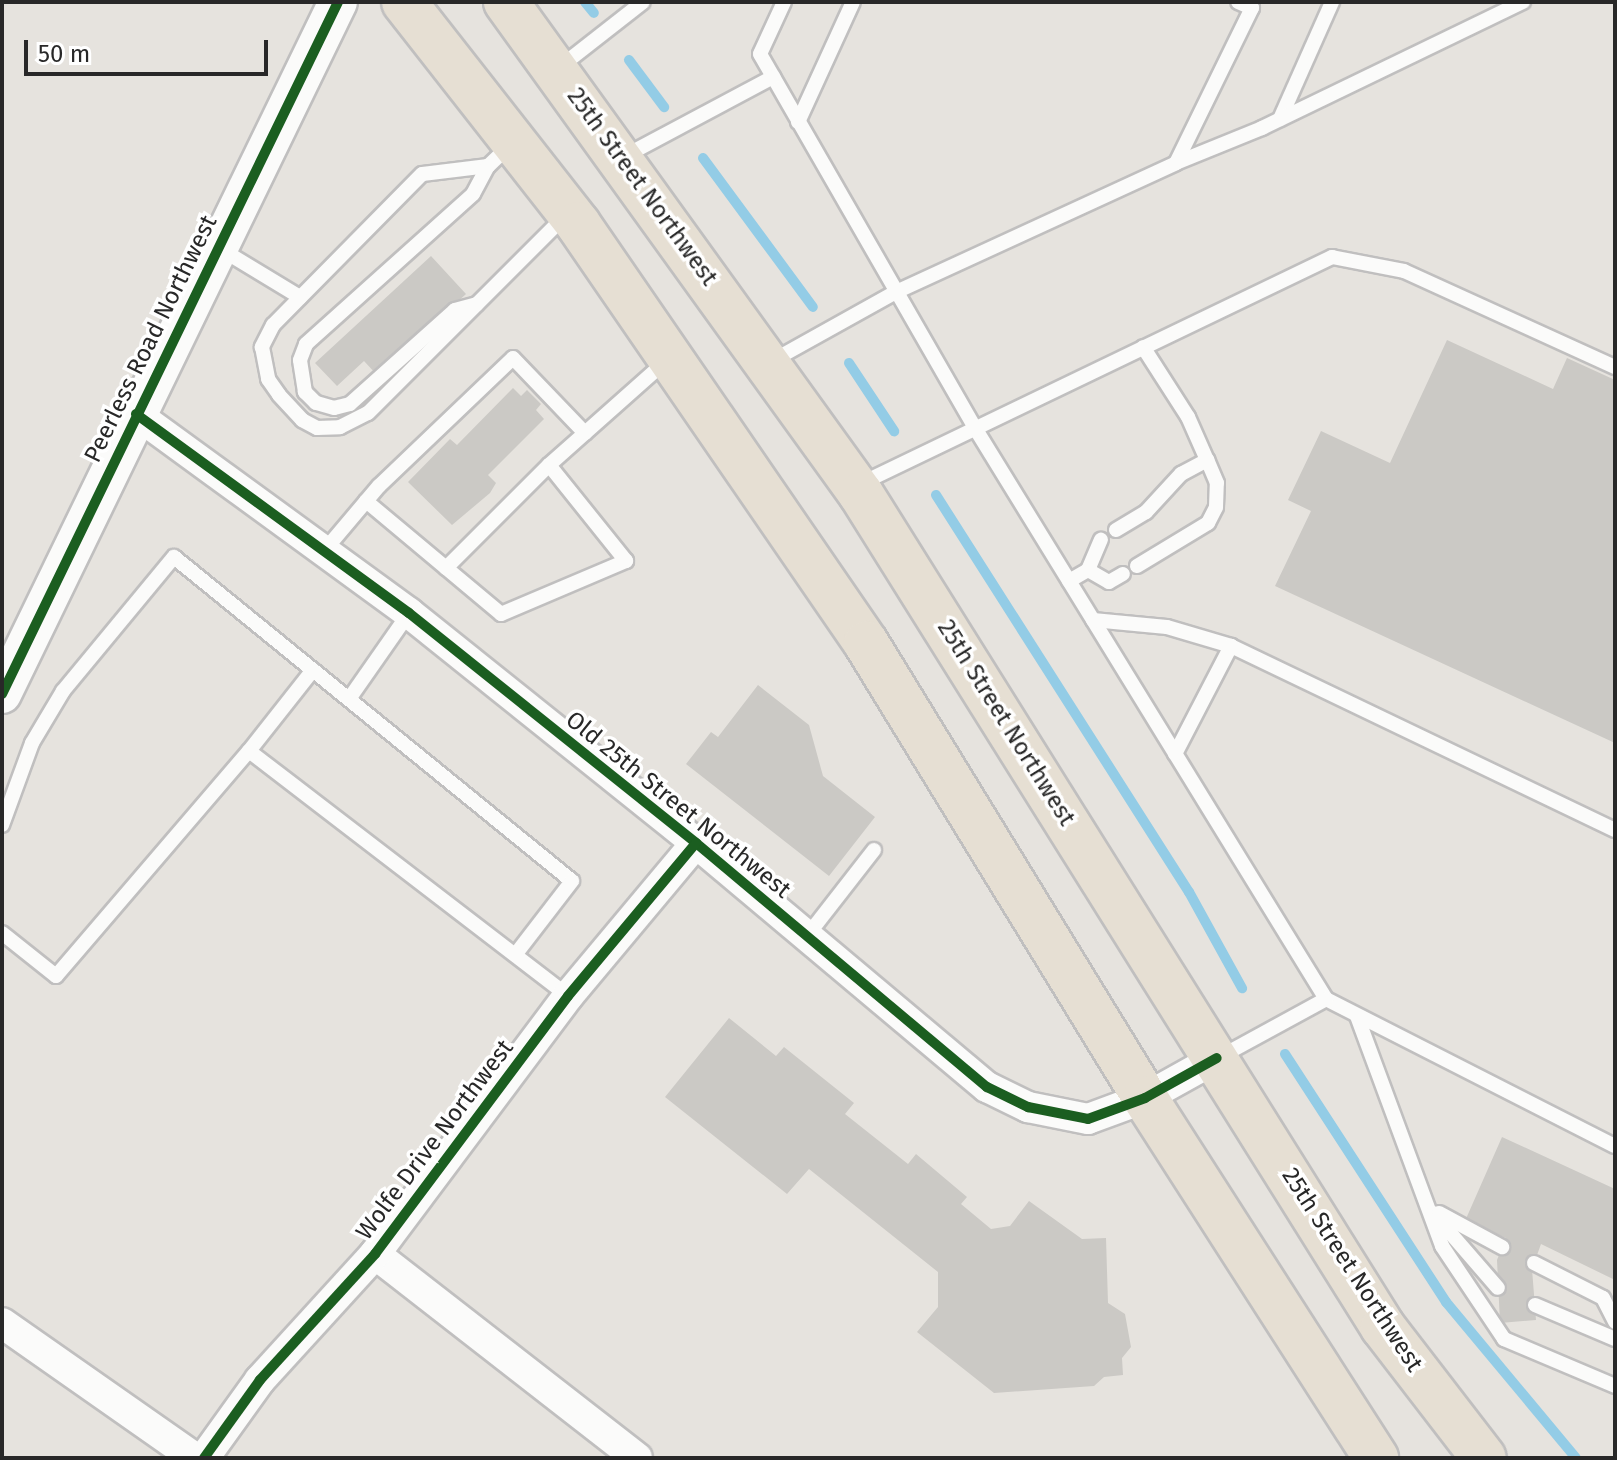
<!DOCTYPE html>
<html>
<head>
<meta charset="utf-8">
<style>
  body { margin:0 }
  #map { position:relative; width:1617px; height:1460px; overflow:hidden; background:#e6e3de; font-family:"Fira Sans",sans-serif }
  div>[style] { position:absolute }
  .stream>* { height:10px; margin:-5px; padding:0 5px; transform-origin:5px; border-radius:5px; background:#93cce6 }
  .building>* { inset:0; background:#cbc9c5 }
  .roads { filter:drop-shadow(2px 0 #c0bfbf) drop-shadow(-2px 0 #c0bfbf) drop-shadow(0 2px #c0bfbf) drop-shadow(0 -2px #c0bfbf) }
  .service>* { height:14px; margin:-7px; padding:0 7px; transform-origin:7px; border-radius:7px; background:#fbfbfa }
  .minor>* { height:30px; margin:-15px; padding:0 15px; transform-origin:15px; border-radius:15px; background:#fbfbfa }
  .tertiary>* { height:38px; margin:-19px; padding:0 19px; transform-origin:19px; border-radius:19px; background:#fbfbfa }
  .trunk>* { height:44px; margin:-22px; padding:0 22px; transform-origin:22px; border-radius:22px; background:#e6dfd3 }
  .cycleway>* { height:10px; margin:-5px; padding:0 5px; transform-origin:5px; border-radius:5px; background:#1b5e20 }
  span { translate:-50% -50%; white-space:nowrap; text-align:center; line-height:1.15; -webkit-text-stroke:7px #fff; paint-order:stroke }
  .street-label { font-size:24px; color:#282828 }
  .frame { position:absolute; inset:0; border:4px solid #282828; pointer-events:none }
  .scale { position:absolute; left:24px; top:40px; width:244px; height:36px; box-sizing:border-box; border:4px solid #282828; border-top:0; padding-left:10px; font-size:24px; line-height:28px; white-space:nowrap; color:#282828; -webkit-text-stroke:6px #fff; paint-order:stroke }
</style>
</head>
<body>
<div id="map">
  <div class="stream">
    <i style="left:585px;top:2px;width:14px;rotate:51deg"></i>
    <i style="left:629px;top:60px;width:59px;rotate:53.3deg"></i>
    <i style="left:703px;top:158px;width:185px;rotate:53.6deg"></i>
    <i style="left:849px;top:363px;width:82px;rotate:56.5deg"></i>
    <i style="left:936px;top:495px;width:471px;rotate:57.5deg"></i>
    <i style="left:1189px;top:892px;width:110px;rotate:61.1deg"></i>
    <i style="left:1285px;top:1054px;width:296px;rotate:57deg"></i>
    <i style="left:1446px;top:1302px;width:203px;rotate:50.2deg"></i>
  </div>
  <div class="building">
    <i style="clip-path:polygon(431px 256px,466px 294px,377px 375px,364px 361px,337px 386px,315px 363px)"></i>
    <i style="clip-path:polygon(1447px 340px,1553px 389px,1567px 358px,1615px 380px,1615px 743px,1275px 586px,1311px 511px,1288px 500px,1321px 431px,1390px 463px)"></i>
    <i style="clip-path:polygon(513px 388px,521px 396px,527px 390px,541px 404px,536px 410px,544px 419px,488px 475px,496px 483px,490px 493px,452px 525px,408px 482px,450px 439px,457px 445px)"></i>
    <i style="clip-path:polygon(758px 685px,809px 725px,823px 776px,875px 817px,829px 876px,686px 764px,711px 732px,718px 737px)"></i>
    <i style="clip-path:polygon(729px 1018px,776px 1056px,784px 1047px,854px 1103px,845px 1114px,908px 1164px,916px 1154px,967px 1197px,961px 1204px,991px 1229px,1010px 1226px,1029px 1201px,1082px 1239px,1106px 1238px,1108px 1303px,1125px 1314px,1131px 1347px,1122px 1358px,1123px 1375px,1104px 1377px,1094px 1386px,994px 1393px,917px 1332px,938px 1307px,938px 1272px,809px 1169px,787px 1194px,665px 1097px)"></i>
    <i style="clip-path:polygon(1502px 1137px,1615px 1189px,1615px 1280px,1541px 1244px,1532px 1269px,1536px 1320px,1500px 1323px,1497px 1260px,1506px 1238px,1465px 1221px)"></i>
  </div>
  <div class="roads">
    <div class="service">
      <i style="left:784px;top:2px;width:57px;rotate:114.8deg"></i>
      <i style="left:760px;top:54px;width:431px;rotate:60.1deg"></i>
      <i style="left:975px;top:428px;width:670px;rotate:58.42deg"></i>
      <i style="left:1326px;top:999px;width:324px;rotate:27deg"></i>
      <i style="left:560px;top:67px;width:105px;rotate:-38.1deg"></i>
      <i style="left:1280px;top:119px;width:128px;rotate:-66deg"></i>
      <i style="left:798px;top:122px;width:132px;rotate:-65.4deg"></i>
      <i style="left:510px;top:145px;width:30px;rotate:136deg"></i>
      <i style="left:488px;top:166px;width:66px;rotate:173.1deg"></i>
      <i style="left:422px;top:174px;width:212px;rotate:134.6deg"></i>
      <i style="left:273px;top:325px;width:25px;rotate:117deg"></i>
      <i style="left:262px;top:347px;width:33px;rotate:79deg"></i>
      <i style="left:268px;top:379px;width:19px;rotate:55deg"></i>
      <i style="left:279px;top:395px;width:34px;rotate:47deg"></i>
      <i style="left:302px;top:420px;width:17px;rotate:28deg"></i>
      <i style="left:317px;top:428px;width:23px;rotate:-2deg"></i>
      <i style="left:340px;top:427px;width:31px;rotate:-27deg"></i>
      <i style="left:368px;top:413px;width:280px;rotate:-45deg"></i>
      <i style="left:625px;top:156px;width:168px;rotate:-28.1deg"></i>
      <i style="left:1176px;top:163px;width:93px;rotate:-22.1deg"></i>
      <i style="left:1262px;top:128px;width:290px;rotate:-25.8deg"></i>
      <i style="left:219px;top:248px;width:95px;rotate:31.2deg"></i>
      <i style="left:477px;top:304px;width:23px;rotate:165deg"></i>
      <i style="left:455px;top:310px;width:141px;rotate:138.2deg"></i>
      <i style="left:350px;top:404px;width:16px;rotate:166deg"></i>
      <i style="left:334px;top:408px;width:19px;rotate:-164deg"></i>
      <i style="left:316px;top:403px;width:16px;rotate:-135deg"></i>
      <i style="left:305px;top:392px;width:32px;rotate:-99deg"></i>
      <i style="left:300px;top:360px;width:17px;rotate:-69deg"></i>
      <i style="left:306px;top:344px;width:224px;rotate:-41.9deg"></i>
      <i style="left:473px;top:194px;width:32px;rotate:-62deg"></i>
      <i style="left:772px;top:361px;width:142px;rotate:-29.1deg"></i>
      <i style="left:896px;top:292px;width:308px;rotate:-24.7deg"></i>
      <i style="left:1176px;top:163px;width:173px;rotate:-63.9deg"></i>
      <i style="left:1252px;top:8px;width:15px;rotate:-157deg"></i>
      <i style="left:860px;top:484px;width:524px;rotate:-25.68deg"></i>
      <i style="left:1332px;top:257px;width:73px;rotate:11deg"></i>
      <i style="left:1404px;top:271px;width:232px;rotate:24.5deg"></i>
      <i style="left:366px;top:501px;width:176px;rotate:39.9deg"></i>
      <i style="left:501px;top:614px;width:136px;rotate:-23deg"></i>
      <i style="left:626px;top:561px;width:123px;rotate:-128.7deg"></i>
      <i style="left:549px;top:465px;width:48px;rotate:-41.6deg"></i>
      <i style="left:1116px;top:530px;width:35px;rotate:-31deg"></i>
      <i style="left:1146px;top:512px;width:52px;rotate:-47.4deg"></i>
      <i style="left:1181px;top:474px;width:30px;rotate:-28deg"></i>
      <i style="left:1207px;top:460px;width:47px;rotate:-113.8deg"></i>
      <i style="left:1188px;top:417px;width:83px;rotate:-122.7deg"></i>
      <i style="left:324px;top:551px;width:85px;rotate:-49.8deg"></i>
      <i style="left:379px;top:486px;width:185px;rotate:-43.7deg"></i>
      <i style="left:513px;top:358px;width:104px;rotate:46.2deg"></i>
      <i style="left:585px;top:433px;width:108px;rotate:-41.6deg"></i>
      <i style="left:1137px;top:566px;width:83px;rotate:-31.2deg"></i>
      <i style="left:1208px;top:523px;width:18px;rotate:-63deg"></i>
      <i style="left:1216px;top:507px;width:24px;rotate:-88deg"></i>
      <i style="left:1217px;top:483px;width:25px;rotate:-113deg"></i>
      <i style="left:446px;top:568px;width:146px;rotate:-45deg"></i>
      <i style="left:1088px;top:570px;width:24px;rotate:30deg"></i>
      <i style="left:1109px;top:582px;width:16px;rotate:-30deg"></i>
      <i style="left:1069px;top:581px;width:22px;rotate:-30deg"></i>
      <i style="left:1088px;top:570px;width:33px;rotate:-67deg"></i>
      <i style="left:1093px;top:620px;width:74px;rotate:5.4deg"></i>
      <i style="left:1167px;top:627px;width:67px;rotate:16.5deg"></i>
      <i style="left:349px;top:699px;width:105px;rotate:-55.1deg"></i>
      <i style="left:249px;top:751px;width:103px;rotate:-51.7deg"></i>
      <i style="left:1175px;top:754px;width:122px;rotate:-62.6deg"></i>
      <i style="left:1231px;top:646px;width:426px;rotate:25.6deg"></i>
      <i style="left:2px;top:825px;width:87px;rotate:-69.9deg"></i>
      <i style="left:32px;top:743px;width:61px;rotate:-59.2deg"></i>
      <i style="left:63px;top:691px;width:174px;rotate:-50.4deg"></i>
      <i style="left:174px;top:557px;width:513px;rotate:39.15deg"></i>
      <i style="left:572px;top:881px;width:93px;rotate:127.6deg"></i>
      <i style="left:2px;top:933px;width:69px;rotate:38.5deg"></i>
      <i style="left:56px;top:976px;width:296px;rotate:-49.4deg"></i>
      <i style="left:249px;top:751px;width:402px;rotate:37.5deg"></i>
      <i style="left:807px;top:936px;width:109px;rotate:-52.1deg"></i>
      <i style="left:1357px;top:1016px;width:245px;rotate:69.7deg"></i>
      <i style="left:1442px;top:1246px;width:112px;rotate:56.3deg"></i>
      <i style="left:1504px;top:1339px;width:121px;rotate:22.9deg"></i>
      <i style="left:1218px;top:1058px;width:123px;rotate:-28.6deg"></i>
      <i style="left:1433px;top:1213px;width:99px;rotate:49.1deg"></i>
      <i style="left:1439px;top:1213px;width:72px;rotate:28.4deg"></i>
      <i style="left:1534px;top:1263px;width:77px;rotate:26.9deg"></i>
      <i style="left:1603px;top:1298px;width:27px;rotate:63deg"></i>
      <i style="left:1535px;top:1305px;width:87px;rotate:23deg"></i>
    </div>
    <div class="minor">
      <i style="left:136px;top:414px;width:338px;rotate:36.1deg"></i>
      <i style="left:409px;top:613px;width:368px;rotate:38.7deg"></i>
      <i style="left:696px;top:843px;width:380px;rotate:40deg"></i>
      <i style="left:987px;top:1087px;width:46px;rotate:26deg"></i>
      <i style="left:1028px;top:1107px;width:61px;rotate:11.3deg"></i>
      <i style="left:1088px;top:1119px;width:61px;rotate:-20.2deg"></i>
      <i style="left:1145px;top:1098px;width:82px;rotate:-29.1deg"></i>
      <i style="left:375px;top:1254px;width:332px;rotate:37.9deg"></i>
      <i style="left:2px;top:1323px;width:236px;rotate:35deg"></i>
      <i style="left:204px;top:1458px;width:96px;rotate:-54.3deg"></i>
      <i style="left:260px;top:1380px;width:171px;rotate:-47.6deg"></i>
      <i style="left:375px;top:1254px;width:322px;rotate:-53.2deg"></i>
      <i style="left:568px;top:996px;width:199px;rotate:-50.1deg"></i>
    </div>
    <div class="tertiary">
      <i style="left:2px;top:694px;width:769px;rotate:-64.1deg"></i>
    </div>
    <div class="trunk">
      <i style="left:404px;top:2px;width:282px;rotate:51.9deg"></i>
      <i style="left:578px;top:224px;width:508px;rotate:55.5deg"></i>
      <i style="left:866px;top:643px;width:534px;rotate:58.48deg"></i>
      <i style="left:1145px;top:1098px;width:428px;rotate:57.3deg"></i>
      <i style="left:506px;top:2px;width:607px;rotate:54.19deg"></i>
      <i style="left:861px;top:494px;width:983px;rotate:57.93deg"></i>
      <i style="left:1383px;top:1327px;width:165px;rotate:52.4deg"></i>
    </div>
  </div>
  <div class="cycleway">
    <i style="left:136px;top:414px;width:338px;rotate:36.1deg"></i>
    <i style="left:409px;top:613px;width:368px;rotate:38.7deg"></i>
    <i style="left:696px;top:843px;width:380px;rotate:40deg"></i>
    <i style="left:987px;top:1087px;width:46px;rotate:26deg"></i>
    <i style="left:1028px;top:1107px;width:61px;rotate:11.3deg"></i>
    <i style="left:1088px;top:1119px;width:61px;rotate:-20.2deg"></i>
    <i style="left:1145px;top:1098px;width:82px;rotate:-29.1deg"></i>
    <i style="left:2px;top:694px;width:769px;rotate:-64.1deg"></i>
    <i style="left:204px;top:1458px;width:96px;rotate:-54.3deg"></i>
    <i style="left:260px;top:1380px;width:171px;rotate:-47.6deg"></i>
    <i style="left:375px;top:1254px;width:322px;rotate:-53.2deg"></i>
    <i style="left:568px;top:996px;width:199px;rotate:-50.1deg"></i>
  </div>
  <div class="street-label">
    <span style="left:642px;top:187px;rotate:54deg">25th Street Northwest</span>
    <span style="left:151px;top:339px;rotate:-64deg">Peerless Road Northwest</span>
    <span style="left:1006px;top:723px;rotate:58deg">25th Street Northwest</span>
    <span style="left:678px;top:805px;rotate:39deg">Old 25th Street Northwest</span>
    <span style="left:435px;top:1140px;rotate:-53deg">Wolfe Drive Northwest</span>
    <span style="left:1352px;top:1270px;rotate:57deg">25th Street Northwest</span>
  </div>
  <div class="frame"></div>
  <div class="scale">50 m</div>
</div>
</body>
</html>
